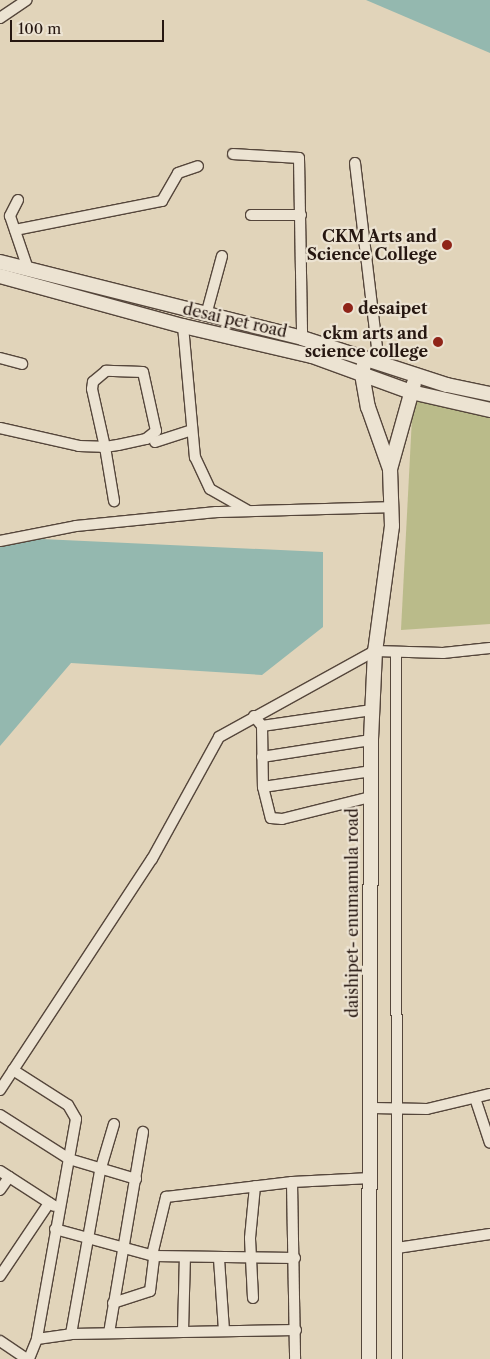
<!DOCTYPE html>
<html>
<head>
<meta charset="utf-8">
<style>
  body { margin:0 }
  #map { position:relative; width:490px; height:1359px; overflow:hidden; background:#e1d4ba; font-family:"Libre Caslon Text",serif }
  div>[style] { position:absolute }
  .green>* { inset:0; background:#babb8a }
  .water>* { inset:0; background:#94b8af }
  .roads { filter:drop-shadow(1px 0 #55463b) drop-shadow(-1px 0 #55463b) drop-shadow(0 1px #55463b) drop-shadow(0 -1px #55463b) }
  .street>* { height:10px; margin:-5px; padding:0 5px; transform-origin:5px; border-radius:5px; background:#ece3d2 }
  .secondary>* { height:14px; margin:-7px; padding:0 7px; transform-origin:7px; border-radius:7px; background:#ece3d2 }
  .dots>* { width:14px; height:14px; translate:-50% -50%; box-sizing:border-box; border:2px solid #ece3d2; border-radius:50% }
  span { translate:-50% -50%; white-space:nowrap; text-align:center; line-height:1.15; -webkit-text-stroke:4.5px #ece3d2; paint-order:stroke }
  .poi-label { font-size:16px; color:#261711; font-weight:700 }
  .right { translate:-100% -50%; text-align:right }
  .left { translate:0 -50%; text-align:left }
  .street-label { font-size:16px; color:#261711 }
  .scale { position:absolute; left:10px; top:20px; width:154px; height:22px; box-sizing:border-box; border:2px solid #261711; border-top:0; padding-left:6px; font-size:15px; line-height:18px; white-space:nowrap; color:#261711; -webkit-text-stroke:4px #ece3d2; paint-order:stroke }
</style>
</head>
<body>
<div id="map">
  <div class="green">
    <i style="clip-path:polygon(414px 379px,490px 398px,490px 624px,401px 630px)"></i>
  </div>
  <div class="water">
    <i style="clip-path:polygon(366px 0,490px 0,490px 53px)"></i>
    <i style="clip-path:polygon(20px 538px,323px 552px,323px 627px,262px 675px,71px 663px,0 746px,0 543px)"></i>
  </div>
  <div class="roads">
    <div class="street">
      <i style="left:0;top:18px;width:32px;rotate:-34deg"></i>
      <i style="left:233px;top:154px;width:66px;rotate:3.5deg"></i>
      <i style="left:299px;top:158px;width:180px;rotate:89deg"></i>
      <i style="left:355px;top:163px;width:202px;rotate:83.2deg"></i>
      <i style="left:18px;top:200px;width:18px;rotate:117deg"></i>
      <i style="left:10px;top:216px;width:56px;rotate:71.2deg"></i>
      <i style="left:251px;top:215px;width:50px"></i>
      <i style="left:15px;top:230px;width:150px;rotate:-11.2deg"></i>
      <i style="left:162px;top:201px;width:32px;rotate:-60deg"></i>
      <i style="left:178px;top:173px;width:21px;rotate:-19deg"></i>
      <i style="left:206px;top:315px;width:61px;rotate:-74.8deg"></i>
      <i style="left:183px;top:326px;width:132px;rotate:84.8deg"></i>
      <i style="left:195px;top:457px;width:35px;rotate:65deg"></i>
      <i style="left:210px;top:489px;width:43px;rotate:29.6deg"></i>
      <i style="left:0;top:358px;width:23px;rotate:15deg"></i>
      <i style="left:0;top:428px;width:81px;rotate:12.8deg"></i>
      <i style="left:79px;top:446px;width:23px;rotate:2deg"></i>
      <i style="left:102px;top:447px;width:3px"></i>
      <i style="left:105px;top:447px;width:13px;rotate:-9deg"></i>
      <i style="left:118px;top:445px;width:29px;rotate:-12deg"></i>
      <i style="left:146px;top:439px;width:13px;rotate:-39deg"></i>
      <i style="left:156px;top:431px;width:60px;rotate:-102.4deg"></i>
      <i style="left:143px;top:372px;width:37px;rotate:-178deg"></i>
      <i style="left:106px;top:371px;width:17px;rotate:140deg"></i>
      <i style="left:93px;top:382px;width:7px;rotate:98deg"></i>
      <i style="left:92px;top:389px;width:59px;rotate:77.4deg"></i>
      <i style="left:105px;top:447px;width:55px;rotate:80.5deg"></i>
      <i style="left:155px;top:442px;width:39px;rotate:-18deg"></i>
      <i style="left:0;top:541px;width:77px;rotate:-11.2deg"></i>
      <i style="left:76px;top:526px;width:141px;rotate:-5.7deg"></i>
      <i style="left:216px;top:512px;width:175px;rotate:-1.6deg"></i>
      <i style="left:396px;top:652px;width:707px;rotate:89.92deg"></i>
      <i style="left:254px;top:716px;width:13px;rotate:51deg"></i>
      <i style="left:262px;top:726px;width:61px;rotate:89.1deg"></i>
      <i style="left:263px;top:787px;width:32px;rotate:76deg"></i>
      <i style="left:271px;top:818px;width:11px;rotate:5deg"></i>
      <i style="left:282px;top:819px;width:91px;rotate:-14deg"></i>
      <i style="left:262px;top:726px;width:111px;rotate:-8.3deg"></i>
      <i style="left:262px;top:757px;width:110px;rotate:-8.9deg"></i>
      <i style="left:263px;top:787px;width:110px;rotate:-8.4deg"></i>
      <i style="left:13px;top:1070px;width:65px;rotate:32.5deg"></i>
      <i style="left:68px;top:1105px;width:16px;rotate:60deg"></i>
      <i style="left:76px;top:1119px;width:223px;rotate:100.1deg"></i>
      <i style="left:37px;top:1339px;width:22px;rotate:112deg"></i>
      <i style="left:0;top:1090px;width:277px;rotate:-56.7deg"></i>
      <i style="left:152px;top:859px;width:139px;rotate:-61.2deg"></i>
      <i style="left:219px;top:737px;width:178px;rotate:-28.9deg"></i>
      <i style="left:375px;top:651px;width:68px;rotate:1.7deg"></i>
      <i style="left:443px;top:653px;width:47px;rotate:-6.1deg"></i>
      <i style="left:475px;top:1098px;width:47px;rotate:71.6deg"></i>
      <i style="left:372px;top:1108px;width:55px;rotate:1deg"></i>
      <i style="left:427px;top:1109px;width:65px;rotate:-13.4deg"></i>
      <i style="left:0;top:1115px;width:82px;rotate:32.5deg"></i>
      <i style="left:69px;top:1159px;width:70px;rotate:16.6deg"></i>
      <i style="left:0;top:1171px;width:64px;rotate:32.9deg"></i>
      <i style="left:292px;top:1182px;width:177px;rotate:89deg"></i>
      <i style="left:0;top:1190px;width:16px;rotate:-55deg"></i>
      <i style="left:55px;top:1229px;width:103px;rotate:15.3deg"></i>
      <i style="left:154px;top:1256px;width:141px;rotate:0.8deg"></i>
      <i style="left:397px;top:1248px;width:94px;rotate:-8.6deg"></i>
      <i style="left:152px;top:1255px;width:60px;rotate:-76.4deg"></i>
      <i style="left:166px;top:1197px;width:127px;rotate:-6.8deg"></i>
      <i style="left:292px;top:1182px;width:79px;rotate:-2.9deg"></i>
      <i style="left:219px;top:1259px;width:71px;rotate:86deg"></i>
      <i style="left:0;top:1276px;width:88px;rotate:-56.1deg"></i>
      <i style="left:253px;top:1298px;width:60px;rotate:-92.9deg"></i>
      <i style="left:250px;top:1238px;width:52px;rotate:-84.5deg"></i>
      <i style="left:113px;top:1303px;width:39px;rotate:-18deg"></i>
      <i style="left:150px;top:1291px;width:35px;rotate:-83deg"></i>
      <i style="left:183px;top:1331px;width:74px;rotate:-88.5deg"></i>
      <i style="left:109px;top:1333px;width:204px;rotate:-80.4deg"></i>
      <i style="left:71px;top:1334px;width:166px;rotate:-79.9deg"></i>
      <i style="left:100px;top:1171px;width:49px;rotate:-73.4deg"></i>
      <i style="left:37px;top:1339px;width:34px;rotate:-8deg"></i>
      <i style="left:71px;top:1334px;width:225px;rotate:-1deg"></i>
      <i style="left:0;top:1341px;width:32px;rotate:34deg"></i>
    </div>
    <div class="secondary">
      <i style="left:0;top:262px;width:311px;rotate:14.1deg"></i>
      <i style="left:302px;top:338px;width:152px;rotate:18deg"></i>
      <i style="left:447px;top:385px;width:44px;rotate:11.8deg"></i>
      <i style="left:0;top:276px;width:190px;rotate:15.3deg"></i>
      <i style="left:183px;top:326px;width:132px;rotate:13.1deg"></i>
      <i style="left:312px;top:356px;width:105px;rotate:20deg"></i>
      <i style="left:411px;top:392px;width:81px;rotate:12.8deg"></i>
      <i style="left:365px;top:359px;width:15px;rotate:101deg"></i>
      <i style="left:362px;top:374px;width:34px;rotate:80deg"></i>
      <i style="left:368px;top:407px;width:66px;rotate:70.5deg"></i>
      <i style="left:390px;top:469px;width:57px;rotate:88deg"></i>
      <i style="left:392px;top:526px;width:126px;rotate:97.7deg"></i>
      <i style="left:375px;top:651px;width:89px;rotate:92.6deg"></i>
      <i style="left:371px;top:740px;width:619px;rotate:90.19deg"></i>
      <i style="left:390px;top:469px;width:89px;rotate:-74.4deg"></i>
    </div>
  </div>
  <div class="dots">
    <i style="left:447px;top:245px;background:#8f2418"></i>
    <i style="left:348px;top:308px;background:#8f2418"></i>
    <i style="left:438px;top:342px;background:#8f2418"></i>
  </div>
  <div class="poi-label">
    <span class="right" style="left:437px;top:245px">CKM Arts and<br>Science College</span>
    <span class="left" style="left:358px;top:308px">desaipet</span>
    <span class="right" style="left:428px;top:342px">ckm arts and<br>science college</span>
  </div>
  <div class="street-label">
    <span style="left:235px;top:320px;rotate:13deg">desai pet road</span>
    <span style="left:352px;top:913px;rotate:-90deg">daishipet- enumamula road</span>
  </div>
  <div class="scale">100 m</div>
</div>
</body>
</html>
